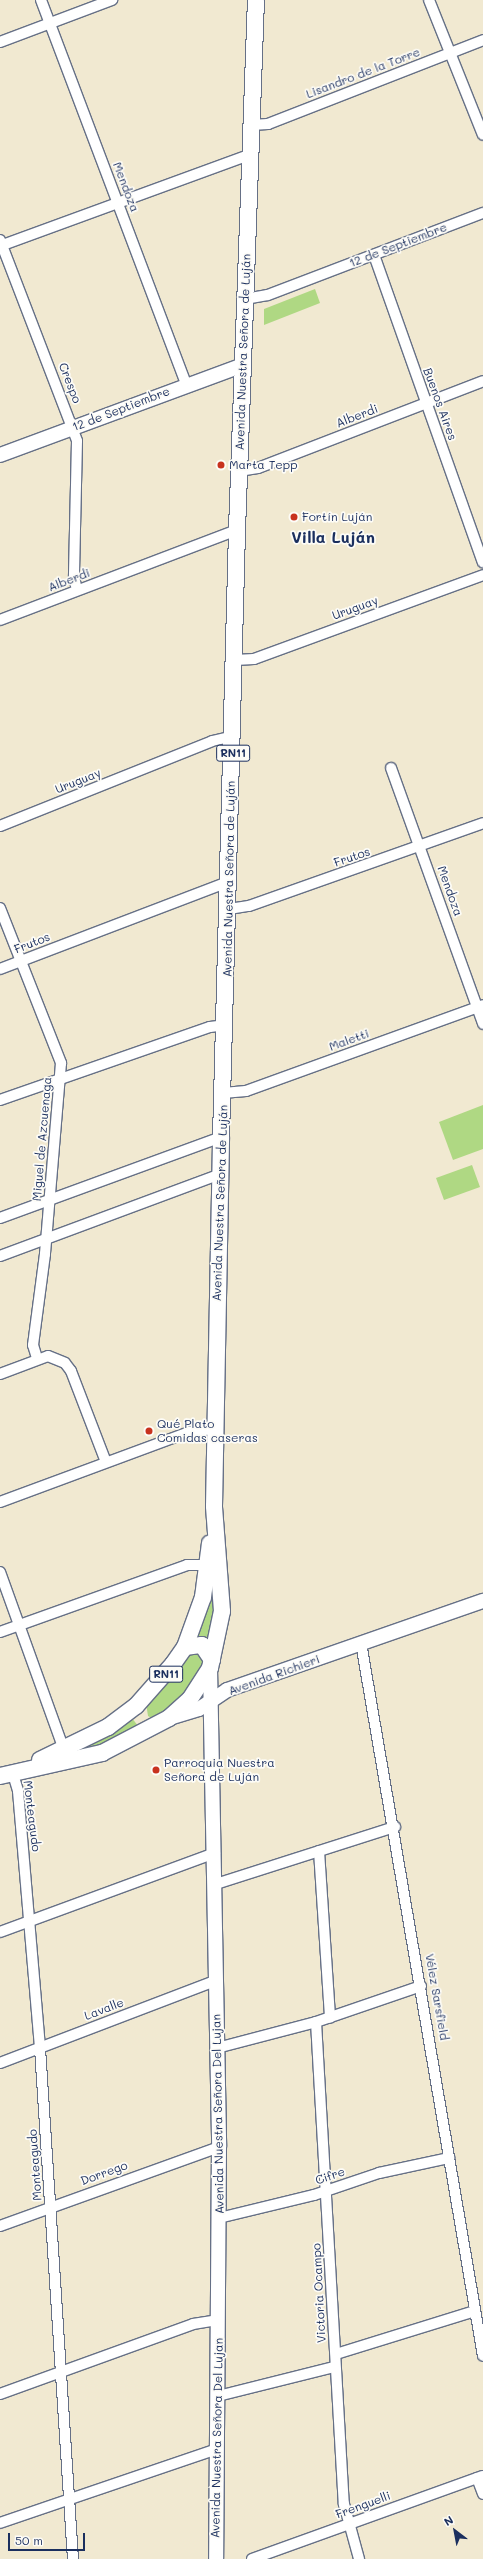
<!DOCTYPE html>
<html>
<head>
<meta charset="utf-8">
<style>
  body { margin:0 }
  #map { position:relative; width:483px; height:2559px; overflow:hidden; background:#f1e9d1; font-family:Mali,sans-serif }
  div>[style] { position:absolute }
  .green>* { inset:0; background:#afd883 }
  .roads { filter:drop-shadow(1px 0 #667086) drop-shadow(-1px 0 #667086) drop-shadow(0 1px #667086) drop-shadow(0 -1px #667086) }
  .street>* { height:10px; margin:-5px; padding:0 5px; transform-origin:5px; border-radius:5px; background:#fff }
  .secondary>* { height:14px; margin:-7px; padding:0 7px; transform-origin:7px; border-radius:7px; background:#fff }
  .primary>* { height:16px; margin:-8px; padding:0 8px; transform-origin:8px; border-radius:8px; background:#fff }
  .dots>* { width:11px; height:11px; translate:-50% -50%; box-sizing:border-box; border:2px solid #fdfcf7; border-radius:50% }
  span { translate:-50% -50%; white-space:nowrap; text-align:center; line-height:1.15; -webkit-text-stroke:3.5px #fdfcf7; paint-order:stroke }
  .shield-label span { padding:1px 3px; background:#fdfcf7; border:1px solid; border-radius:3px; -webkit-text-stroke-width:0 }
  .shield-label { font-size:11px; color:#1b2f5e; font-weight:700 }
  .street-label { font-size:12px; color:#1b2f5e }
  .poi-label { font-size:12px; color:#1b2f5e }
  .left { translate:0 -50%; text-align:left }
  .district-label { font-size:16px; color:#1b2f5e; font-weight:700 }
  .north { position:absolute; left:435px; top:2511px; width:40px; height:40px; -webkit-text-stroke:3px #fdfcf7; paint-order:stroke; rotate:328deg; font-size:11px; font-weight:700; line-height:16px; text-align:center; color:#1b2f5e }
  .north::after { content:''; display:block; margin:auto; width:14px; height:18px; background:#1b2f5e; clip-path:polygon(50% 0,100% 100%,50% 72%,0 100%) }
  .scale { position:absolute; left:8px; top:2533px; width:77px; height:18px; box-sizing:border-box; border:2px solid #1b2f5e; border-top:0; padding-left:5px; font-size:12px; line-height:14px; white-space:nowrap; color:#1b2f5e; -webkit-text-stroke:3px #fdfcf7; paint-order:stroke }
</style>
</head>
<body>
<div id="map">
  <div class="green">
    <i style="clip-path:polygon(315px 289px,320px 303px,264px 325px,264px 309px)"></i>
    <i style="clip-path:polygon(483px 1105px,483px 1149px,453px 1160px,439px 1122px)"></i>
    <i style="clip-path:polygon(472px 1165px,480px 1187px,444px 1200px,436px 1178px)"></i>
    <i style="clip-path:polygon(211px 1591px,216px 1595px,211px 1643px,194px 1636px)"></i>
    <i style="clip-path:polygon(188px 1652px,196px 1652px,205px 1660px,189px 1691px,169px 1713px,153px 1719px,148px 1716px,146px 1703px)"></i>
    <i style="clip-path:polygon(132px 1718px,141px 1730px,119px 1741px,67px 1753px)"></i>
  </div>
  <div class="roads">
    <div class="street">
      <i style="left:41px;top:0;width:410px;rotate:69.3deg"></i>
      <i style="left:429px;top:0;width:145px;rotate:68.2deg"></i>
      <i style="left:0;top:42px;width:120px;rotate:-20.6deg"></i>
      <i style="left:251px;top:125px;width:17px;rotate:-3deg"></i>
      <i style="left:268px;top:124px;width:231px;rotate:-21.3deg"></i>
      <i style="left:0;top:240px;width:215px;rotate:69deg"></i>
      <i style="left:77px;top:441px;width:136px;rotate:91.3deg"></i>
      <i style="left:74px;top:577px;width:13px;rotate:77deg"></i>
      <i style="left:0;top:246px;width:265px;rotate:-20.1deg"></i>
      <i style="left:374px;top:255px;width:326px;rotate:70.5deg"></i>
      <i style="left:245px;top:299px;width:23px;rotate:-10deg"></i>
      <i style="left:268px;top:295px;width:230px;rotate:-20.9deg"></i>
      <i style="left:239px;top:471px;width:19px;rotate:-9deg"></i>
      <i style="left:258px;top:468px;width:241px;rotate:-21.1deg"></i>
      <i style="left:0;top:620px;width:254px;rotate:-20.8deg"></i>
      <i style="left:235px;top:660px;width:19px;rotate:-3deg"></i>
      <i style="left:254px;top:659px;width:244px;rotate:-20.1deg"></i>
      <i style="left:391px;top:768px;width:272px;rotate:70.2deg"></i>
      <i style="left:0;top:826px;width:228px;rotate:-21.8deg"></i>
      <i style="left:212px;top:741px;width:22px;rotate:-13deg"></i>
      <i style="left:0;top:908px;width:167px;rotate:68.5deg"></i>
      <i style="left:61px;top:1063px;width:192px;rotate:94.8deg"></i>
      <i style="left:45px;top:1254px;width:92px;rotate:97.5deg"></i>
      <i style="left:33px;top:1345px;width:14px;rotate:73deg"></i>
      <i style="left:229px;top:909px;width:20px;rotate:-9deg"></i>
      <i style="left:249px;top:906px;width:248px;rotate:-19.5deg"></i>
      <i style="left:0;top:969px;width:246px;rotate:-20.9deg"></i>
      <i style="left:223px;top:1093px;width:23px;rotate:-5deg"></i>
      <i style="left:246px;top:1091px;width:252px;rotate:-19.9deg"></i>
      <i style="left:0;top:1100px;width:222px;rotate:-19.2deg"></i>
      <i style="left:210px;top:1027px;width:16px;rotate:-7deg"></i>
      <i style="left:0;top:1218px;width:235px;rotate:-20.1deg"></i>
      <i style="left:0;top:1256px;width:235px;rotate:-20.4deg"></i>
      <i style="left:0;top:1374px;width:51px;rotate:-20.6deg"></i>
      <i style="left:48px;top:1356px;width:18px;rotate:22deg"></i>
      <i style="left:65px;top:1363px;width:10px;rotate:53deg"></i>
      <i style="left:71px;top:1371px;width:97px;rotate:69deg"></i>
      <i style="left:0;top:1502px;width:202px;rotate:-20.3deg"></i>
      <i style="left:189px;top:1432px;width:26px;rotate:-7deg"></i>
      <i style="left:0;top:1572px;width:189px;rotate:70.2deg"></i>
      <i style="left:0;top:1632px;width:199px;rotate:-19.7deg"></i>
      <i style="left:187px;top:1565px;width:21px"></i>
      <i style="left:361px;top:1643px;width:723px;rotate:80.29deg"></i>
      <i style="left:12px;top:1771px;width:21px;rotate:73deg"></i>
      <i style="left:18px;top:1791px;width:258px;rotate:85.1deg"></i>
      <i style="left:40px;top:2048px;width:512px;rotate:86.31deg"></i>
      <i style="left:319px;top:1851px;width:167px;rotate:86.2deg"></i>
      <i style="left:216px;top:1884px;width:188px;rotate:-17.7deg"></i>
      <i style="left:0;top:1932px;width:229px;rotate:-20.2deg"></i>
      <i style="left:316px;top:2022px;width:483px;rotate:86.7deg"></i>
      <i style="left:344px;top:2504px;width:57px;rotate:74.7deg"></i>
      <i style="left:217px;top:2048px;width:102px;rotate:-14.7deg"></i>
      <i style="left:316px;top:2022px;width:111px;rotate:-18.9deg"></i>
      <i style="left:0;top:2063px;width:232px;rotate:-20.9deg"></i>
      <i style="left:219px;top:2218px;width:98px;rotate:-13.6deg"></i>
      <i style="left:314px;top:2195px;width:69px;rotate:-18.7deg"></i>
      <i style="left:379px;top:2173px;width:72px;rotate:-12.1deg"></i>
      <i style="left:0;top:2226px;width:233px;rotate:-19.8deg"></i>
      <i style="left:336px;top:2354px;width:145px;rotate:-17.2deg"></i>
      <i style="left:0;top:2394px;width:205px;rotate:-19.9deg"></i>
      <i style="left:193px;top:2324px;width:26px;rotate:-9deg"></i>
      <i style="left:218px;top:2396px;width:120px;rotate:-14deg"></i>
      <i style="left:477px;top:2478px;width:17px;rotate:69deg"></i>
      <i style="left:0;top:2523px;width:229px;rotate:-18.8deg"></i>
      <i style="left:252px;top:2559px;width:245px;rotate:-19.8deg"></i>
    </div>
    <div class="secondary">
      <i style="left:0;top:455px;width:259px;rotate:-20.3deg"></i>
      <i style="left:210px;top:1668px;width:479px;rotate:88.9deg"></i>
      <i style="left:219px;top:2147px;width:412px;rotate:90.4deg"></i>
      <i style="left:169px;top:1718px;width:31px;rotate:-17deg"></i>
      <i style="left:199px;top:1709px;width:34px;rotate:-34deg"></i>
      <i style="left:227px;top:1690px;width:271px;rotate:-19.2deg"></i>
    </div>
    <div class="primary">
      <i style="left:185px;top:1647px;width:17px;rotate:-7deg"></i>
      <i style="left:202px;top:1645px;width:18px;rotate:56deg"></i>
      <i style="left:40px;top:1760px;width:76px;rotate:-25.9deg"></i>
      <i style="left:108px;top:1727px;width:35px;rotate:-37deg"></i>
      <i style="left:136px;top:1706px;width:56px;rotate:-48.6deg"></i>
      <i style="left:173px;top:1664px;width:21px;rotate:-55deg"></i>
      <i style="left:185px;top:1647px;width:53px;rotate:-70.2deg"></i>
      <i style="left:203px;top:1597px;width:54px;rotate:-82.6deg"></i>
      <i style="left:0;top:1776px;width:105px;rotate:-12.7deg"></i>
      <i style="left:102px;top:1753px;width:76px;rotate:-27.6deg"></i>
      <i style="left:169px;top:1718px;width:28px;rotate:-42deg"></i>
      <i style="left:190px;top:1699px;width:37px;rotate:-57deg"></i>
      <i style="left:210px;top:1668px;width:58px;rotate:-78.1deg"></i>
      <i style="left:222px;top:1611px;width:105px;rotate:-94.4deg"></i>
      <i style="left:214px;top:1506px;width:369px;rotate:-88.9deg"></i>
      <i style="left:221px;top:1137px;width:607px;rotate:-88.49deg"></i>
      <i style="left:237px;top:530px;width:530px;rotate:-87.95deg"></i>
    </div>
  </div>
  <div class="dots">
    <i style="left:221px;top:465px;background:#c8321e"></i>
    <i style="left:294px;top:517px;background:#c8321e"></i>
    <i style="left:149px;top:1431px;background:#c8321e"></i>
    <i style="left:156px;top:1770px;background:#c8321e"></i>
  </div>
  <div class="shield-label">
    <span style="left:233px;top:753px">RN11</span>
    <span style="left:166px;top:1674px">RN11</span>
  </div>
  <div class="street-label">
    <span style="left:363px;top:73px;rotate:-21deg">Lisandro de la Torre</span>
    <span style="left:126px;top:187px;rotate:69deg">Mendoza</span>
    <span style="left:398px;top:245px;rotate:-21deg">12 de Septiembre</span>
    <span style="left:243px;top:352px;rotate:-88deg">Avenida Nuestra Señora de Luján</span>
    <span style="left:70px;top:383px;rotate:69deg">Crespo</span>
    <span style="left:440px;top:404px;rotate:70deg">Buenos Aires</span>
    <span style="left:121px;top:409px;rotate:-21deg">12 de Septiembre</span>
    <span style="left:357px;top:416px;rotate:-21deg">Alberdi</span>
    <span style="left:69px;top:580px;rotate:-21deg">Alberdi</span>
    <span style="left:355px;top:608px;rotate:-20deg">Uruguay</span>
    <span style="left:78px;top:781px;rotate:-22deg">Uruguay</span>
    <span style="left:352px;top:857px;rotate:-19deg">Frutos</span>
    <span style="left:229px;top:879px;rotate:-89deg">Avenida Nuestra Señora de Luján</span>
    <span style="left:450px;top:891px;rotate:70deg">Mendoza</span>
    <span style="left:32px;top:943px;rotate:-22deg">Frutos</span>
    <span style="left:349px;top:1040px;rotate:-20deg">Maletti</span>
    <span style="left:42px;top:1139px;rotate:-85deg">Miguel de Azcuenaga</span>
    <span style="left:220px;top:1203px;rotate:-88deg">Avenida Nuestra Señora de Luján</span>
    <span style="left:274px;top:1675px;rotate:-20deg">Avenida Richieri</span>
    <span style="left:32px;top:1816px;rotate:83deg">Monteagudo</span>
    <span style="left:437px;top:1997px;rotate:80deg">Vélez Sarsfield</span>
    <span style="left:104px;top:2009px;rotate:-21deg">Lavalle</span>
    <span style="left:218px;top:2114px;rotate:-91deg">Avenida Nuestra Señora Del Lujan</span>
    <span style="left:35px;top:2165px;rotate:-94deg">Monteagudo</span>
    <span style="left:104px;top:2173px;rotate:-20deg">Dorrego</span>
    <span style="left:330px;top:2176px;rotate:-19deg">Cifre</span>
    <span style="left:319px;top:2293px;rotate:-93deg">Victoria Ocampo</span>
    <span style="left:217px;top:2438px;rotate:-89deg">Avenida Nuestra Señora Del Lujan</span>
    <span style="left:363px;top:2505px;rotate:-20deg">Frenguelli</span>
  </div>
  <div class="poi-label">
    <span class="left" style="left:229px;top:465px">Marta Tepp</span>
    <span class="left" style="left:302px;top:517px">Fortín Luján</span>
    <span class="left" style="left:157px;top:1431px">Qué Plato<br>Comidas caseras</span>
    <span class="left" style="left:164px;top:1770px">Parroquia Nuestra<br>Señora de Luján</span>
  </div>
  <div class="district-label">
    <span style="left:333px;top:537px">Villa Luján</span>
  </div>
  <div class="north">N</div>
  <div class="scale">50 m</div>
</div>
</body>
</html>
